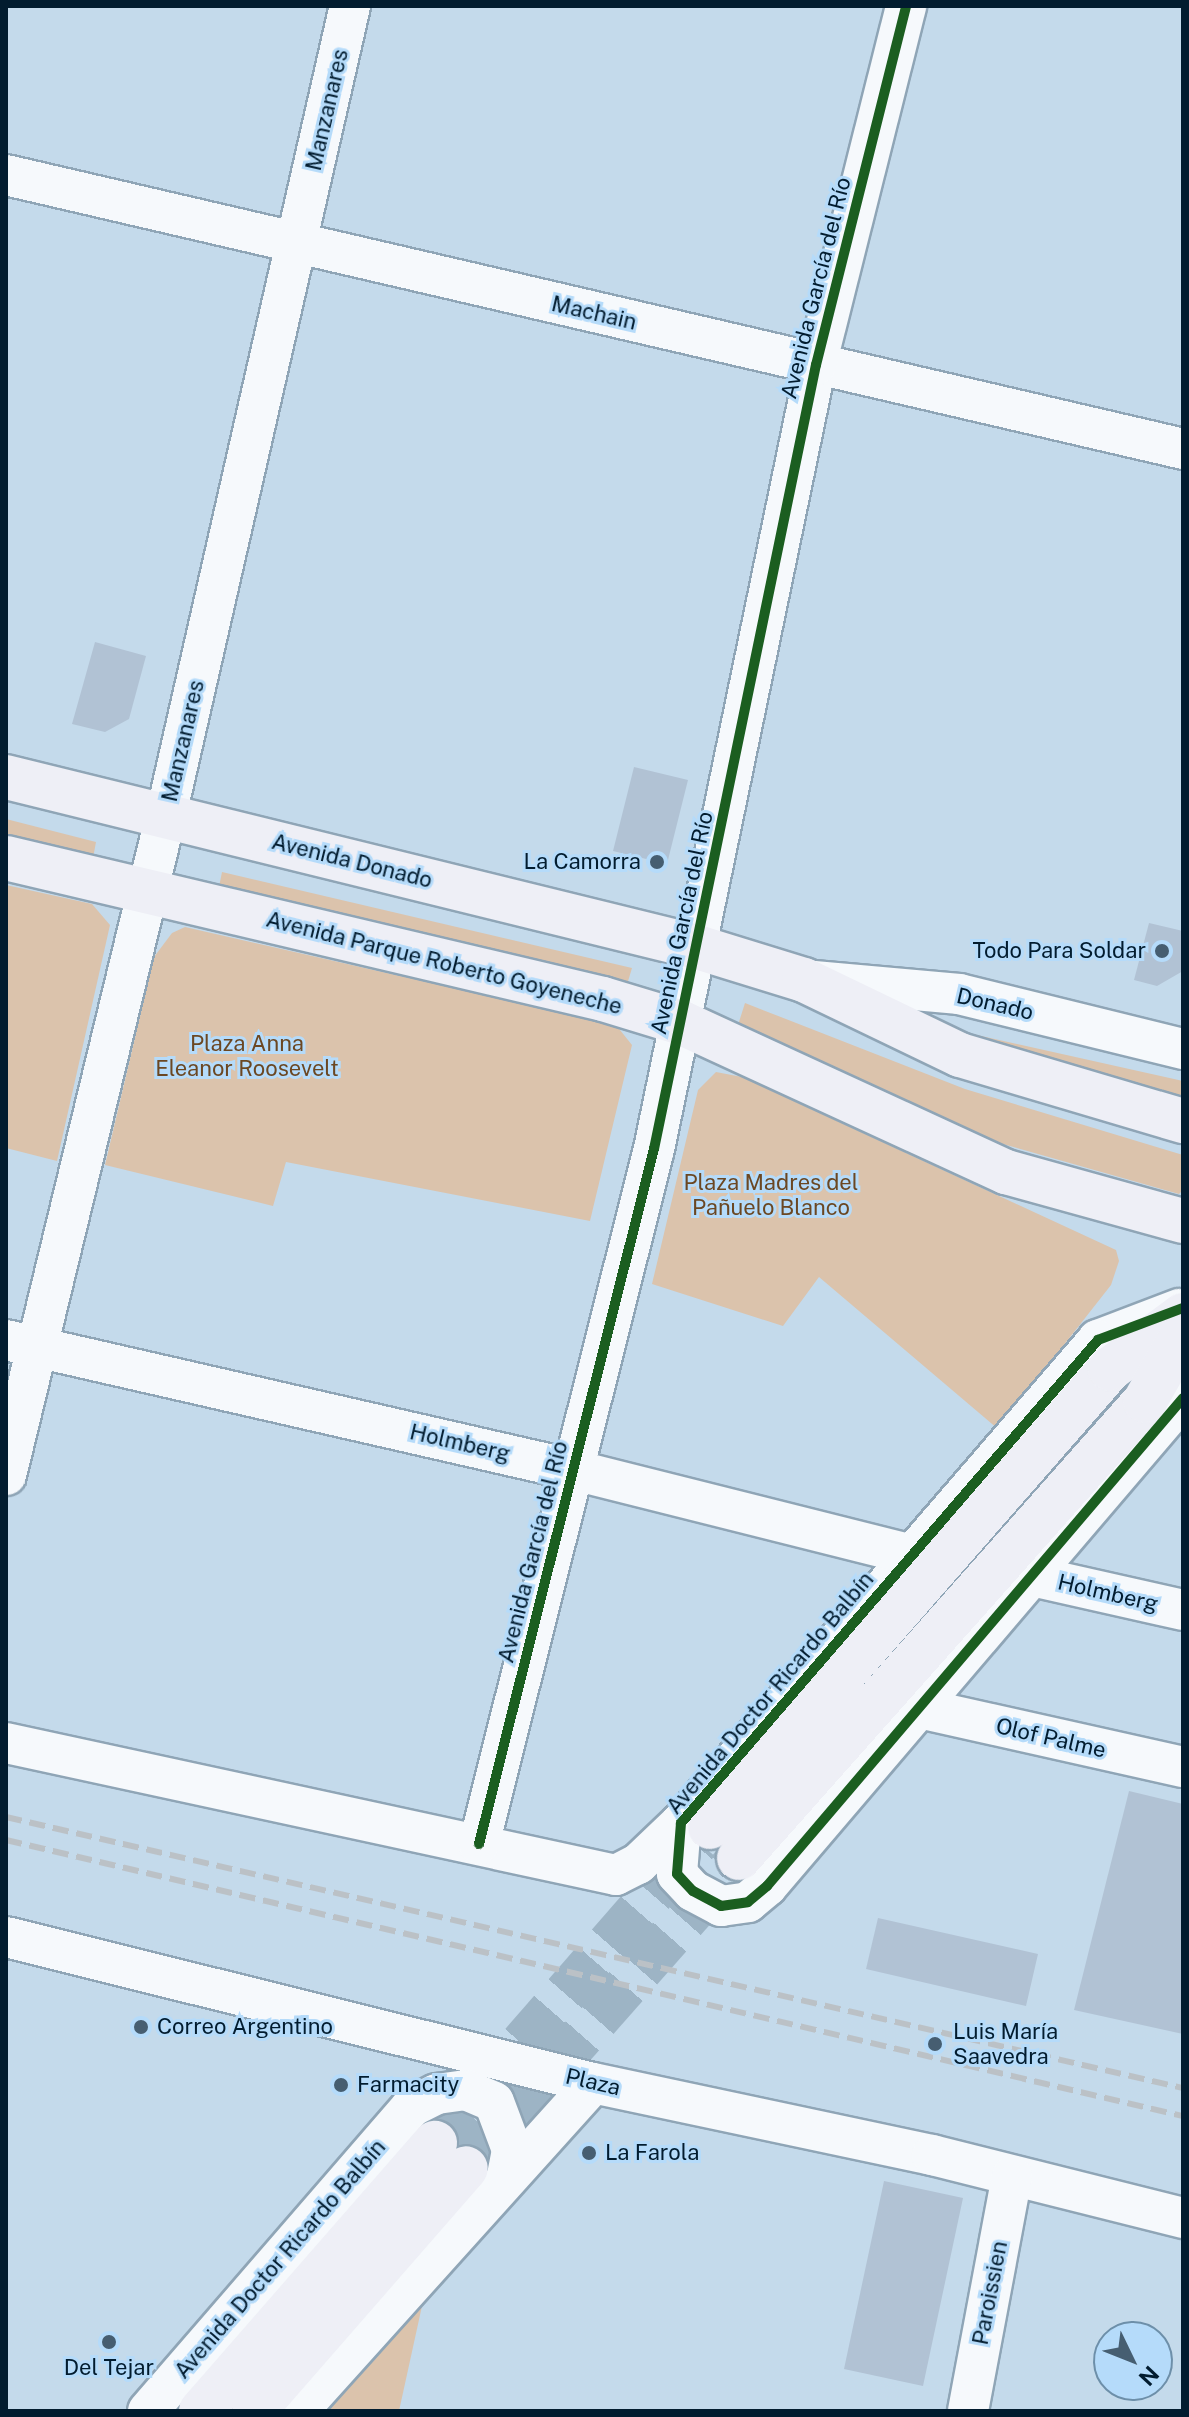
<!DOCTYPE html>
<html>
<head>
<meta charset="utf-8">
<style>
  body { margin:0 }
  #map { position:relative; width:1189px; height:2417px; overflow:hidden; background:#c4daeb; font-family:"Public Sans",sans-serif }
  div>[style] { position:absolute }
  .green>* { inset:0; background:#dbc3ac }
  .building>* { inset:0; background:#b1c2d4 }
  .secondary-tunnel>* { height:44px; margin-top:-22px; transform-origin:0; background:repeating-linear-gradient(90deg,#9db4c5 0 44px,transparent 0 66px) }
  .roads { filter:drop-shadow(2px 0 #8fa5b6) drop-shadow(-2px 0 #8fa5b6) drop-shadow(0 2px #8fa5b6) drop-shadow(0 -2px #8fa5b6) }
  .street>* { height:40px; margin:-20px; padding:0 20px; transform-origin:20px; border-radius:20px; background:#f6f9fc }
  .secondary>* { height:44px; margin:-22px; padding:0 22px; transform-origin:22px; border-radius:22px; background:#eeeff6 }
  .rail>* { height:6px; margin-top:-3px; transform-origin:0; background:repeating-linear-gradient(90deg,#bbc1c6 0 16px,transparent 0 24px) }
  .cycleway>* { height:10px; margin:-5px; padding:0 5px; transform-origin:5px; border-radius:5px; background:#1b5e20 }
  .dots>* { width:22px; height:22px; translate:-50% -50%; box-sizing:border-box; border:4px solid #b5dbfa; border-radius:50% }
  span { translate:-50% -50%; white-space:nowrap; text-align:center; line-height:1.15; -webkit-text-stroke:6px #b5dbfa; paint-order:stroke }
  .street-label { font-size:22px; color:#021c2f }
  .poi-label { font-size:22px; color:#021c2f }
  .right { translate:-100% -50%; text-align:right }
  .left { translate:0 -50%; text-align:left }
  .park-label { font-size:22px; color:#6b4722 }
  .frame { position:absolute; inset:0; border:8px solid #021c2f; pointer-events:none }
  .north { position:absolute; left:1093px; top:2321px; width:80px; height:80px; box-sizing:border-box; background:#b5dbfa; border:2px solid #6d8fa9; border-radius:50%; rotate:133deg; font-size:22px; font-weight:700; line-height:32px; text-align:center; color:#021c2f }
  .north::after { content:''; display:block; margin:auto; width:28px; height:36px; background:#465e71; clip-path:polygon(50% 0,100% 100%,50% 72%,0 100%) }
</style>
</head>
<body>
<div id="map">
  <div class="green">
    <i style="clip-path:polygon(6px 819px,96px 842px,93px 858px,6px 836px)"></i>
    <i style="clip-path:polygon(222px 872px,632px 968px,626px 988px,219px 887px)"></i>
    <i style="clip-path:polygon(6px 885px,92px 904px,110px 925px,57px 1161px,6px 1148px)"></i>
    <i style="clip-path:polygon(185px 927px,616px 1025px,632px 1045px,590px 1221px,286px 1162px,273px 1206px,105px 1165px,154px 957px,172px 933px)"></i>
    <i style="clip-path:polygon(745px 1003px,965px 1089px,1183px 1155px,1183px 1190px,1179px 1194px,964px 1133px,738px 1025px)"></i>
    <i style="clip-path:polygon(959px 1031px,1183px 1081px,1183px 1103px,980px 1045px)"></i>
    <i style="clip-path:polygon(716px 1072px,742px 1077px,1116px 1250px,1119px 1261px,1111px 1285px,998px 1429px,819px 1277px,783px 1326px,652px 1284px,698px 1090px)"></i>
    <i style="clip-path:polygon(429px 2274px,399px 2411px,312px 2411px)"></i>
  </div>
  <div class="building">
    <i style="clip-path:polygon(95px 642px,146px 656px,129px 719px,105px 732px,72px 724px)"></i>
    <i style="clip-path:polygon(634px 767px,688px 780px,667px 864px,613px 851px)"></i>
    <i style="clip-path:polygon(1149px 923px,1183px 931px,1183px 971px,1157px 986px,1134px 980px)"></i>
    <i style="clip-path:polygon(1129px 1791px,1183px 1804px,1183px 2034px,1074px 2010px)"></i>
    <i style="clip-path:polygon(878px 1918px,1038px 1954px,1026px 2006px,866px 1969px)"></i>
    <i style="clip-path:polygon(884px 2181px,963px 2198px,923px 2386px,844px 2369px)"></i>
  </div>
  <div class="secondary-tunnel">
    <i style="left:435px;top:2143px;width:400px;rotate:-48.9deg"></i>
    <i style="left:466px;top:2168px;width:413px;rotate:-48.6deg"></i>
  </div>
  <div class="roads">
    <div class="street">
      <i style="left:6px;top:175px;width:1208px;rotate:13.1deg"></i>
      <i style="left:814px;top:981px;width:146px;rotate:5.1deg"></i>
      <i style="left:959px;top:994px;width:231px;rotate:13.8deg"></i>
      <i style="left:1179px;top:1309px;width:87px;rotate:159.1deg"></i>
      <i style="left:1098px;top:1340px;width:638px;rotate:130.81deg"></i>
      <i style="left:681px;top:1823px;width:51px;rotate:94.5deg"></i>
      <i style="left:677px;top:1874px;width:23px;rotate:47deg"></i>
      <i style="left:693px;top:1891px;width:32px;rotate:28deg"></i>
      <i style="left:721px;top:1906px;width:27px;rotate:-8deg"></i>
      <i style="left:748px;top:1902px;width:25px;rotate:-40deg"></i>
      <i style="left:767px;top:1886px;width:641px;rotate:-49.55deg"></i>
      <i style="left:6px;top:1340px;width:583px;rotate:12.89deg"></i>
      <i style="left:574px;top:1470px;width:349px;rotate:14.1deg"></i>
      <i style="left:6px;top:1475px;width:679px;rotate:-76.37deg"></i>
      <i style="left:166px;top:815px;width:830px;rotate:-77.19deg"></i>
      <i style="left:1032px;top:1576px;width:155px;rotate:12.7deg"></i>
      <i style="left:919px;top:1708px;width:271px;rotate:12.6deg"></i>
      <i style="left:6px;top:1743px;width:624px;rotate:12.21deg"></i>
      <i style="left:616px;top:1875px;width:25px;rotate:-27deg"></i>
      <i style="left:638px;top:1864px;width:59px;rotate:-43.6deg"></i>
      <i style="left:479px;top:1844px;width:717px;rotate:-75.87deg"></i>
      <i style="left:654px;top:1149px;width:801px;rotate:-78.33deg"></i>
      <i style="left:816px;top:365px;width:370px;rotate:-75.9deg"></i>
      <i style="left:6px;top:1937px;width:605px;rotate:13.97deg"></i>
      <i style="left:593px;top:2083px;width:347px;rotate:12deg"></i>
      <i style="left:932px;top:2155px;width:259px;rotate:14.1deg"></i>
      <i style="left:148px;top:2411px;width:402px;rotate:-49.1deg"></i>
      <i style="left:411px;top:2107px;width:29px;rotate:-27deg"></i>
      <i style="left:437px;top:2094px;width:29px;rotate:-8deg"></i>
      <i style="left:466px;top:2090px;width:30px;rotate:23deg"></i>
      <i style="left:494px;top:2102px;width:51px;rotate:69.4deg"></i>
      <i style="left:512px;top:2150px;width:26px;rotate:101deg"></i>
      <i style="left:298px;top:2411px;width:441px;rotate:-48deg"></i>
      <i style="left:968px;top:2411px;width:239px;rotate:-79.4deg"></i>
    </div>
    <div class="secondary">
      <i style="left:6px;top:777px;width:712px;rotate:13.82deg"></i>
      <i style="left:697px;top:947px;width:112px;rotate:17.1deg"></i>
      <i style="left:804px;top:980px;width:173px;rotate:25.7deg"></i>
      <i style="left:960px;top:1055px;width:233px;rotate:16.5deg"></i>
      <i style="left:6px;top:858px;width:613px;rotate:13.29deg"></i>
      <i style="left:603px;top:999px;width:83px;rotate:16.9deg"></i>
      <i style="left:682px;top:1023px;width:357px;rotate:24.7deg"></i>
      <i style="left:1006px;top:1172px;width:184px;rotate:15.5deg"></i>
      <i style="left:710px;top:1827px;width:608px;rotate:-48.87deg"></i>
      <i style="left:1110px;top:1369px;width:91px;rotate:-36.5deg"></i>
      <i style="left:739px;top:1858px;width:611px;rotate:-48.38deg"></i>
      <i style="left:1145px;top:1401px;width:77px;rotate:-60.4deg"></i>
      <i style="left:201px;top:2411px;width:356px;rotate:-48.9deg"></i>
      <i style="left:254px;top:2411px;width:322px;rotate:-48.9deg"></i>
    </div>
  </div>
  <div class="rail">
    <i style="left:6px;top:1817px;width:1208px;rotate:12.97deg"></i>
    <i style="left:6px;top:1840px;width:1209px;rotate:13.2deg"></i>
  </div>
  <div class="cycleway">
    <i style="left:1183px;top:1308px;width:91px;rotate:159.4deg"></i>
    <i style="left:1098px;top:1340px;width:638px;rotate:130.81deg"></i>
    <i style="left:681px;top:1823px;width:51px;rotate:94.5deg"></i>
    <i style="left:677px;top:1874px;width:23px;rotate:47deg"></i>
    <i style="left:693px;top:1891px;width:32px;rotate:28deg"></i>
    <i style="left:721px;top:1906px;width:27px;rotate:-8deg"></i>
    <i style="left:748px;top:1902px;width:25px;rotate:-40deg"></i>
    <i style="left:767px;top:1886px;width:641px;rotate:-49.55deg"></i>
    <i style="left:479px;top:1844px;width:717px;rotate:-75.87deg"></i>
    <i style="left:654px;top:1149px;width:801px;rotate:-78.33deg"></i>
    <i style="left:816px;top:365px;width:370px;rotate:-75.9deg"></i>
  </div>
  <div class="dots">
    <i style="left:657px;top:862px;background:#465e71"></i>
    <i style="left:1162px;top:951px;background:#465e71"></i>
    <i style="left:141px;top:2027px;background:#465e71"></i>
    <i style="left:935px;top:2044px;background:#465e71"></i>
    <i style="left:341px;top:2085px;background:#465e71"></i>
    <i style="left:589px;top:2153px;background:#465e71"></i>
    <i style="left:109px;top:2342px;background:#465e71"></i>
  </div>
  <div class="street-label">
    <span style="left:327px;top:110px;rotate:-77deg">Manzanares</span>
    <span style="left:816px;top:288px;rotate:-76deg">Avenida García del Río</span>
    <span style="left:594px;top:313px;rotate:13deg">Machain</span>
    <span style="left:183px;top:741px;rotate:-77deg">Manzanares</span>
    <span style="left:352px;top:861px;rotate:14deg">Avenida Donado</span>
    <span style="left:682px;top:923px;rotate:-78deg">Avenida García del Río</span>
    <span style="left:444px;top:963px;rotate:14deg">Avenida Parque Roberto Goyeneche</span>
    <span style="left:995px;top:1004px;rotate:13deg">Donado</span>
    <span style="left:460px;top:1443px;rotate:13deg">Holmberg</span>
    <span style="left:533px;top:1552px;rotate:-76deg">Avenida García del Río</span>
    <span style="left:1108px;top:1593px;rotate:13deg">Holmberg</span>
    <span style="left:770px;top:1693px;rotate:-50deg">Avenida Doctor Ricardo Balbín</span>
    <span style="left:1051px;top:1738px;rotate:13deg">Olof Palme</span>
    <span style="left:593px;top:2082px;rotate:13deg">Plaza</span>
    <span style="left:280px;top:2259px;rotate:-49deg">Avenida Doctor Ricardo Balbín</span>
    <span style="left:990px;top:2293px;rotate:-79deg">Paroissien</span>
  </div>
  <div class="poi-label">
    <span class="right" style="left:641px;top:862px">La Camorra</span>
    <span class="right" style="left:1146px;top:951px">Todo Para Soldar</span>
    <span class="left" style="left:157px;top:2027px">Correo Argentino</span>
    <span class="left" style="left:953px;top:2044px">Luis María<br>Saavedra</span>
    <span class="left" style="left:357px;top:2085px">Farmacity</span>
    <span class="left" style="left:605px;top:2153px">La Farola</span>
    <span style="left:109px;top:2368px">Del Tejar</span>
  </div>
  <div class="park-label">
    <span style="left:247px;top:1056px">Plaza Anna<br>Eleanor Roosevelt</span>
    <span style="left:771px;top:1195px">Plaza Madres del<br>Pañuelo Blanco</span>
  </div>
  <div class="frame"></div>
  <div class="north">N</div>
</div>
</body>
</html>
